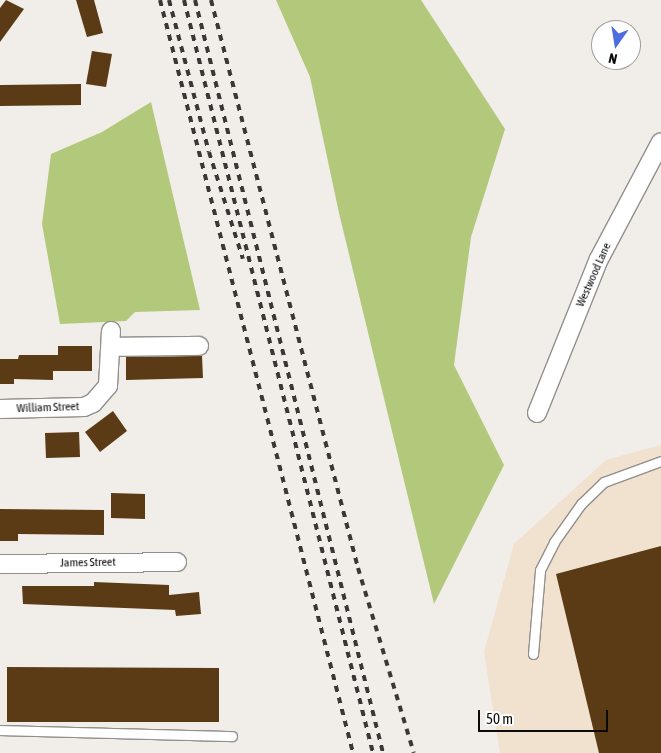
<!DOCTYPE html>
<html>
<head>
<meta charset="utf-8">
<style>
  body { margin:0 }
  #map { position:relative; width:661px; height:753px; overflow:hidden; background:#f1ede8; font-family:"Asap Condensed",sans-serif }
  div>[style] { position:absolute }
  .commercial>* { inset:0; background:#f1e1cf }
  .green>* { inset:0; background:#b2c87b }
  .building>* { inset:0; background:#5b3b16 }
  .roads { filter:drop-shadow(1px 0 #938f8b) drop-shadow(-1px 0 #938f8b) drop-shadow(0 1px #938f8b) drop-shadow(0 -1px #938f8b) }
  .lane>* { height:9px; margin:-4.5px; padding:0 4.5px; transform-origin:4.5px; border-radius:4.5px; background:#fff }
  .street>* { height:18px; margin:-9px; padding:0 9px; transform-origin:9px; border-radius:9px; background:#fff }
  .rail>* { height:4px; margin-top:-2px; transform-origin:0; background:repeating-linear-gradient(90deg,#3a3836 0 6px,transparent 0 12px) }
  span { translate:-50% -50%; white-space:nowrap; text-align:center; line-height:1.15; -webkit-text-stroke:5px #fff; paint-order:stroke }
  .street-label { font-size:12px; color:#0c0b0a }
  .north { position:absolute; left:591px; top:20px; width:50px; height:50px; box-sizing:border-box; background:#fff; border:1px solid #9e9d9d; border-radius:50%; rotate:193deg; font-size:14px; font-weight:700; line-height:20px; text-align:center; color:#0c0b0a }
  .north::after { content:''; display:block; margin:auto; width:18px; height:22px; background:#4d6ce1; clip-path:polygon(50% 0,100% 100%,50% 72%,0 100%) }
  .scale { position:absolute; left:478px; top:710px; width:130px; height:22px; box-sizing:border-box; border:2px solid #0c0b0a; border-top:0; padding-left:6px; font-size:15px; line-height:18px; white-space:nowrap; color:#0c0b0a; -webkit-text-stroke:4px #fff; paint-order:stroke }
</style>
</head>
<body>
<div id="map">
  <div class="commercial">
    <i style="clip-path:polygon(661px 445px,661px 753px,500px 753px,484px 652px,514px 544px,606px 460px)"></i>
  </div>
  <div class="green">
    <i style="clip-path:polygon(276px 0,421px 0,505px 129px,471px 237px,454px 365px,504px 465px,434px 604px,339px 213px,310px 77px)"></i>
    <i style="clip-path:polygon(151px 102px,200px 310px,135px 312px,126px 321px,60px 324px,42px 224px,51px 154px,102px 132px)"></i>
  </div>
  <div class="building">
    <i style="clip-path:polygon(6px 0,24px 9px,0 42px,0 8px)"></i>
    <i style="clip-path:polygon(76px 0,94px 0,103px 33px,87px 37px)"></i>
    <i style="clip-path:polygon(92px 51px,112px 54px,106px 87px,86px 84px)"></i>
    <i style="clip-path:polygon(81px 84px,81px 105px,0 106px,0 85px)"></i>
    <i style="clip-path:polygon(58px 346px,92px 346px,92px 371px,53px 371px,53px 380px,14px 379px,14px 384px,0 384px,0 359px,18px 359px,19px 355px,58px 355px)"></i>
    <i style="clip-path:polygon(202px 356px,203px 378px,126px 380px,126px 357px)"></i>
    <i style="clip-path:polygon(113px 411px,127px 431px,100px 452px,85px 432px)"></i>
    <i style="clip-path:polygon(79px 432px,80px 457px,46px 458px,45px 433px)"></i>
    <i style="clip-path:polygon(111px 493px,145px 494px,145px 519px,111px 518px)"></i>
    <i style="clip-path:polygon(0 509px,104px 510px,104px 535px,18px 534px,18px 541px,0 541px)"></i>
    <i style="clip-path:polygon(661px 546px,661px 753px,599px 753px,556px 574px)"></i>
    <i style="clip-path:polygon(94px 582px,169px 585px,169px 595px,199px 592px,201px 614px,176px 616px,175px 610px,23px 604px,22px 586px,94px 586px)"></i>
    <i style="clip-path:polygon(7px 667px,219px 668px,219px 722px,7px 722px)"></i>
  </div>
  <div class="roads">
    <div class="lane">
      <i style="left:533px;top:654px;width:84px;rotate:-85.2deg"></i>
      <i style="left:540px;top:570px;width:31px;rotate:-63deg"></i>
      <i style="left:554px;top:542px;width:47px;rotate:-54.6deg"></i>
      <i style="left:581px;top:504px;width:32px;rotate:-44deg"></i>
      <i style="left:604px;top:482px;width:61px;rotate:-20.2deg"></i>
      <i style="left:0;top:730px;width:232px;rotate:1.5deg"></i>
    </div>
    <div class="street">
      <i style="left:111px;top:347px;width:88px;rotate:-0.7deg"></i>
      <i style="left:0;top:409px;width:84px;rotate:-1.4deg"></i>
      <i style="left:84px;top:407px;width:10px;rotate:-24deg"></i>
      <i style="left:93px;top:403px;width:23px;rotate:-49deg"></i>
      <i style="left:108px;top:386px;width:55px;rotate:-86.9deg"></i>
      <i style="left:537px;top:413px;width:166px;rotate:-68.1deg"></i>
      <i style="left:599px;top:259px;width:132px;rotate:-62.1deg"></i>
      <i style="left:0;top:564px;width:177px;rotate:-0.6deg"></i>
    </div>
  </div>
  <div class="rail">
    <i style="left:160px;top:0;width:777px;rotate:75.62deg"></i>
    <i style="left:169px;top:0;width:157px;rotate:75.3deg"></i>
    <i style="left:209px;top:152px;width:112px;rotate:72.4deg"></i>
    <i style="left:184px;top:0;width:776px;rotate:75.91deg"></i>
    <i style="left:195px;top:0;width:776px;rotate:75.98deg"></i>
    <i style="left:211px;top:0;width:587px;rotate:75.49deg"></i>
    <i style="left:358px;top:568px;width:193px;rotate:73.2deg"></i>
  </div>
  <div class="street-label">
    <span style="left:594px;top:275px;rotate:-66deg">Westwood Lane</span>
    <span style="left:48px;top:408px;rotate:-2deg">William Street</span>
    <span style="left:88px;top:563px;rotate:-1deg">James Street</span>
  </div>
  <div class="north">N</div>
  <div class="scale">50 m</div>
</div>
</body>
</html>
